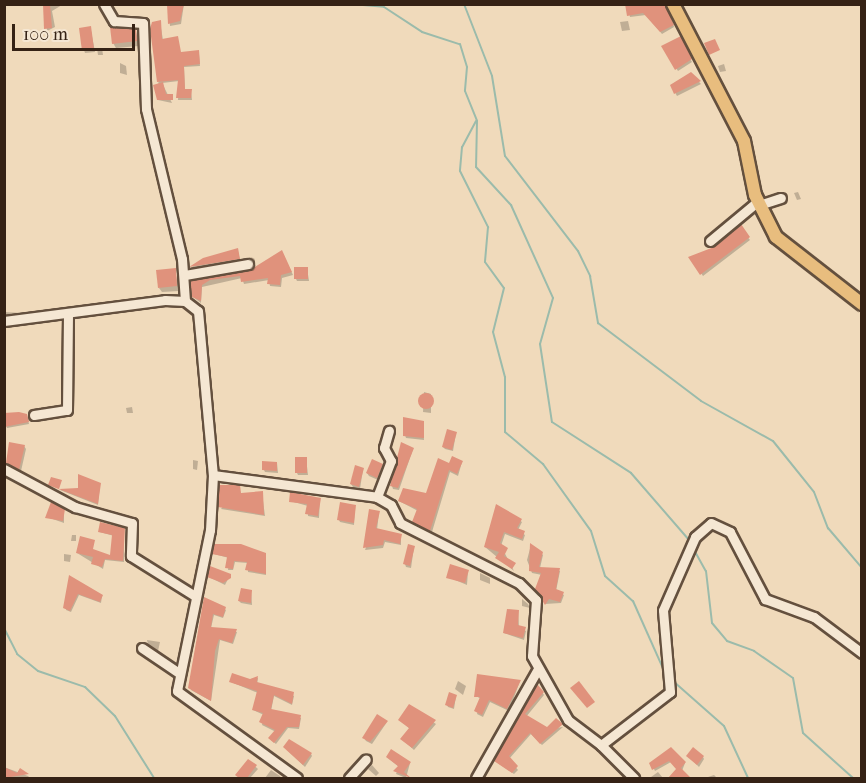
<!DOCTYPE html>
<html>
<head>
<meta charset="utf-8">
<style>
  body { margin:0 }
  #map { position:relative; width:866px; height:783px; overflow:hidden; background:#f0dabb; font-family:"IM FELL French Canon",serif }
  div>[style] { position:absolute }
  .shadow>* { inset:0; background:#0003 }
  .stream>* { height:2px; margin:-1px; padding:0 1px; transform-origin:1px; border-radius:1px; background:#9bbbab }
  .building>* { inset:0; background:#e0927c }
  .round { border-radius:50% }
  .roads { filter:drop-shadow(2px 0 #64503e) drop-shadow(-2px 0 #64503e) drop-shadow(0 2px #64503e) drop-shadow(0 -2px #64503e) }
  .minor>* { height:9px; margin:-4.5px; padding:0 4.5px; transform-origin:4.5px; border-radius:4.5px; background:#f5e7d3 }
  .major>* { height:12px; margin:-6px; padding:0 6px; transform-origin:6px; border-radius:6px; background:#e8bd7e }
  span { translate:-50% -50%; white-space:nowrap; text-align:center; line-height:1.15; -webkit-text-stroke:5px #f5e7d3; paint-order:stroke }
  .frame { position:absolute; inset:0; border:6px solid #352215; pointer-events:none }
  .scale { position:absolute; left:12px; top:24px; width:123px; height:27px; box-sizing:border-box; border:3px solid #352215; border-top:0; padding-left:8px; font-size:18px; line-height:21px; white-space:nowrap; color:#352215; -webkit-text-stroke:4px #f5e7d3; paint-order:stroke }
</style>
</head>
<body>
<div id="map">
  <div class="shadow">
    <i style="clip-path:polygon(44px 4px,62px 5px,52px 11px,55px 27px,47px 31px)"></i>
    <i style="clip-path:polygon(168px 4px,184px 4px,181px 24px,170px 26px)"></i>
    <i style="clip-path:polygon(627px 4px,667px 4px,674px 27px,662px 34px,646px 15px,630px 17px)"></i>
    <i style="clip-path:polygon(628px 21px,630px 30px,622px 31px,620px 22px)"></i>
    <i style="clip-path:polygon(160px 22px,163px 40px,181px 53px,199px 54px,200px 66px,184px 67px,185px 91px,191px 91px,192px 100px,178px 100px,179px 81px,162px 83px,172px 103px,158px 100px)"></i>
    <i style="clip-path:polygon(91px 31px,95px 52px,85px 53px,84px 50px)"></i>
    <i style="clip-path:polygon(136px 31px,139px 46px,116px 48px,113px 43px)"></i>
    <i style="clip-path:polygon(678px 40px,692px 62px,678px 71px,663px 47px)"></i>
    <i style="clip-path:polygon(97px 48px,102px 48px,103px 55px,98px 55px)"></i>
    <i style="clip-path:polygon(120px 63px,126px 66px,127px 75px,120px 73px)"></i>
    <i style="clip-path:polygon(724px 64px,726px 71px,720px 72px,718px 66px)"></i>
    <i style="clip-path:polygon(691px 73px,701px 84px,677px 96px,671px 85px)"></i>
    <i style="clip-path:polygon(798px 192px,801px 199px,797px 200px,794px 193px)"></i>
    <i style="clip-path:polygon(740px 227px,750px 240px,703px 276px,690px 258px,715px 248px)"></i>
    <i style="clip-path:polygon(238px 252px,240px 260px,191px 268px,203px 259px)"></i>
    <i style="clip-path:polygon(282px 252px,293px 275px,282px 278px,281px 287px,270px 286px,269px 280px,244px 284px,242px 278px,202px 287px,201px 303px,193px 297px,192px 282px,250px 272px)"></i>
    <i style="clip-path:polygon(307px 268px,309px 281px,297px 281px,296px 279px)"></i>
    <i style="clip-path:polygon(175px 270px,179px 291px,162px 292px,159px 288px)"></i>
    <i style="clip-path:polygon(4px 312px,22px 313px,22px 314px,4px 315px)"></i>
    <i style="clip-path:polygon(424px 392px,431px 394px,431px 413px,423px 412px)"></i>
    <i style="clip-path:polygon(132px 407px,133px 413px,127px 413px,126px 408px)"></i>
    <i style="clip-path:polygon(27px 415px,29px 424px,7px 428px,6px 426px)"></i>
    <i style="clip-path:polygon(423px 422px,424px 440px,406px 438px,405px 435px)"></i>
    <i style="clip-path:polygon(456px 433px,453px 451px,445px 449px,443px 447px)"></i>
    <i style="clip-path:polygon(24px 446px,26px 449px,21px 471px,8px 462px)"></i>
    <i style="clip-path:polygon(413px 449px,399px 490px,393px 489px,392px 486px)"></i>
    <i style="clip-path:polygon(306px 458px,308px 475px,298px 475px,297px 473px)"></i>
    <i style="clip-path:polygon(193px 460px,198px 461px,197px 470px,193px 469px)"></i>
    <i style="clip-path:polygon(462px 462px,458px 476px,450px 472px,432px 532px,415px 524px,418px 511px,399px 501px,427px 494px,450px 464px)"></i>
    <i style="clip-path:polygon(277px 463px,278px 473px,265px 472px,264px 470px)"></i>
    <i style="clip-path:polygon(382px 465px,378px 480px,369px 476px,367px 473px)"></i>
    <i style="clip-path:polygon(363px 469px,360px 489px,353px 487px,351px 484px)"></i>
    <i style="clip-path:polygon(100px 484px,98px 505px,60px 490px,79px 490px)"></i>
    <i style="clip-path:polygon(239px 487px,241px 495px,262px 493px,265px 516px,221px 509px)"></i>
    <i style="clip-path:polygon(320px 499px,319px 518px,308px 516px,308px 506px,290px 501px)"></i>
    <i style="clip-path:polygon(355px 506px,354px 525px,340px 522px,339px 520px)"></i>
    <i style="clip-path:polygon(497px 506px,522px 522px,518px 530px,525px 535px,523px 541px,505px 534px,501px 546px,514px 571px,485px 547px)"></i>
    <i style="clip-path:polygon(64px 510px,64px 523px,47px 517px)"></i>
    <i style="clip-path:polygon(379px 513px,377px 530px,401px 536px,401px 545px,385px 542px,383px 548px,365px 550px)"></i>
    <i style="clip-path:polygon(124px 529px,124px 562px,105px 560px,103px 569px,77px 553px,112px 557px,114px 536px,100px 532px)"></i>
    <i style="clip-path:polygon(72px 535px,76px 535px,76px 541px,71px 541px)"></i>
    <i style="clip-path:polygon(531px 545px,543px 555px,540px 568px,560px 571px,556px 591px,564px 595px,561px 603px,545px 604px,542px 575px,532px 573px,527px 560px)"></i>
    <i style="clip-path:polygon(414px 547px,411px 568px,406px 567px,405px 564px)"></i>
    <i style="clip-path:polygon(64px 554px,71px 555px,70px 562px,64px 561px)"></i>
    <i style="clip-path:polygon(265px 554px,266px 575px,248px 572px,248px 563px,235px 562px,233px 570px,228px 570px,229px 558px,214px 554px)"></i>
    <i style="clip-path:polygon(468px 571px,467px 585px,448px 577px)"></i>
    <i style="clip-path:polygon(480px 573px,490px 578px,490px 584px,480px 580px)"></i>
    <i style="clip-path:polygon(230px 575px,225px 585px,209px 577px)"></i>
    <i style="clip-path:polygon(70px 578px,102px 596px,101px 603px,79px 595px,71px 612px,66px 610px)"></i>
    <i style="clip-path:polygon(251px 591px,252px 605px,241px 603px,239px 601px)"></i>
    <i style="clip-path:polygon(205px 599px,226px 610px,223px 618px,214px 615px,211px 628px,237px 632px,233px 644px,220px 640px,211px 701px,191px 690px)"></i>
    <i style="clip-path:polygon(522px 599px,528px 604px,530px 608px,522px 606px)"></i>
    <i style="clip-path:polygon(518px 611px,519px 627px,526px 631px,524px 640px,504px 633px)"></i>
    <i style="clip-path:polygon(147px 640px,160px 642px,158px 651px,148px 644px)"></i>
    <i style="clip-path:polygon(258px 678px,257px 684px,294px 696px,292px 705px,274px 696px,271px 711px,301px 718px,299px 729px,288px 728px,276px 744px,271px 740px,276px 732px,262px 725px,264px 715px,253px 710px,258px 693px,231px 682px)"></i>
    <i style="clip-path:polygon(458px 681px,466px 686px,463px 695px,455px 689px)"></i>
    <i style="clip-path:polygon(520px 681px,509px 711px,490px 702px,483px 717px,477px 714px,481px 699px,476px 696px)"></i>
    <i style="clip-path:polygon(538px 686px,544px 695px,526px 717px,547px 729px,563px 727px,542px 745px,531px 734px,509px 759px,518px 770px,514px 774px,495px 761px)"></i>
    <i style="clip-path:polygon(456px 696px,454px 709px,448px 707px,447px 705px)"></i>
    <i style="clip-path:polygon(409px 706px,436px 724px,414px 750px,402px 739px,410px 729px,400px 720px)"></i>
    <i style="clip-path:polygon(387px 722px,372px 744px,366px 741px,364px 738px)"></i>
    <i style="clip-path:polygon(671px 749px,685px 763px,682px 771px,689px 778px,670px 778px,678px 770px,671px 762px,655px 771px,651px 763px)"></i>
    <i style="clip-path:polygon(287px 750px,311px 754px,312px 756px,305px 767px)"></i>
    <i style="clip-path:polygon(688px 756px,703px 757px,704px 759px,699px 767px)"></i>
    <i style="clip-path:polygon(387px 757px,410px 763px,406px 778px,396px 774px,399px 767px)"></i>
    <i style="clip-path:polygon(249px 761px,258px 769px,250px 778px,239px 778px)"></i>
    <i style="clip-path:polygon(372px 765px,379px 773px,376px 776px,368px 769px)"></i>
    <i style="clip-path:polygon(4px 767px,28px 776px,29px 777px,4px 778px)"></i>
    <i style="clip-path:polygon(271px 770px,280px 776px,281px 778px,265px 778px)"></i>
    <i style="clip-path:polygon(658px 772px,663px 778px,651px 778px,651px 777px)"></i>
    <i style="clip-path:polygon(714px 775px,717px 778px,705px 778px)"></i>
  </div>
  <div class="stream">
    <i style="left:351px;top:4px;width:33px;rotate:5deg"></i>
    <i style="left:384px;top:7px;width:45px;rotate:33.3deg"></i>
    <i style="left:422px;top:32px;width:40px;rotate:18deg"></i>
    <i style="left:460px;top:44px;width:24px;rotate:73deg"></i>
    <i style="left:467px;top:67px;width:24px;rotate:95deg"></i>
    <i style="left:465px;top:91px;width:32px;rotate:68deg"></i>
    <i style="left:477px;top:121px;width:46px;rotate:91.2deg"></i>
    <i style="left:476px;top:167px;width:52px;rotate:47.4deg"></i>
    <i style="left:511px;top:205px;width:102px;rotate:65.7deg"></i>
    <i style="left:553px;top:298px;width:48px;rotate:105.8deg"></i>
    <i style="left:540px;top:344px;width:79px;rotate:81.3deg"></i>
    <i style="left:552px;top:422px;width:94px;rotate:32.8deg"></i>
    <i style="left:631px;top:473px;width:89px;rotate:49.1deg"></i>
    <i style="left:464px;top:4px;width:77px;rotate:68.7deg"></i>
    <i style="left:492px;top:76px;width:81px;rotate:80.8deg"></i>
    <i style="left:505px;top:156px;width:120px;rotate:52.5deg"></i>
    <i style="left:578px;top:251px;width:28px;rotate:64deg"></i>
    <i style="left:590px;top:276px;width:48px;rotate:80.3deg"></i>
    <i style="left:598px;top:323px;width:129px;rotate:37.1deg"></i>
    <i style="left:701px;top:401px;width:82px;rotate:29.1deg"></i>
    <i style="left:773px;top:441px;width:65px;rotate:51.2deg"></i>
    <i style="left:814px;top:492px;width:39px;rotate:69deg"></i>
    <i style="left:828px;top:528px;width:52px;rotate:49.6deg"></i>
    <i style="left:476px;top:121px;width:30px;rotate:118deg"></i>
    <i style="left:462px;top:147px;width:24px;rotate:95deg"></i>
    <i style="left:460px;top:171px;width:63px;rotate:63.4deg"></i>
    <i style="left:488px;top:227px;width:35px;rotate:95deg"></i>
    <i style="left:485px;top:262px;width:32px;rotate:54deg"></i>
    <i style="left:504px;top:288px;width:45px;rotate:104deg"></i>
    <i style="left:493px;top:332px;width:47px;rotate:75.1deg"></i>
    <i style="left:505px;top:377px;width:55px;rotate:90deg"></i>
    <i style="left:505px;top:432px;width:50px;rotate:40.1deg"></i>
    <i style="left:543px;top:464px;width:82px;rotate:54.4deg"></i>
    <i style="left:591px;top:531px;width:47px;rotate:72.7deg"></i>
    <i style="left:605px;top:576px;width:38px;rotate:42deg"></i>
    <i style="left:633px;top:601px;width:79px;rotate:66deg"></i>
    <i style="left:693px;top:548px;width:26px;rotate:61deg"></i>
    <i style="left:706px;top:571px;width:52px;rotate:83.4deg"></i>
    <i style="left:712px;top:623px;width:23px;rotate:50deg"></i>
    <i style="left:727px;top:641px;width:29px;rotate:20deg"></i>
    <i style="left:754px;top:651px;width:47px;rotate:34.7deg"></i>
    <i style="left:793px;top:678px;width:56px;rotate:79.7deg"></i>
    <i style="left:803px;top:733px;width:67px;rotate:42deg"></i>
    <i style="left:4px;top:628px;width:29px;rotate:63deg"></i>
    <i style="left:17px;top:654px;width:27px;rotate:39deg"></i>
    <i style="left:38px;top:671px;width:50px;rotate:18.8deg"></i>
    <i style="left:85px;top:687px;width:42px;rotate:44deg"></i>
    <i style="left:115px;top:716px;width:73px;rotate:57.8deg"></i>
    <i style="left:673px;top:681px;width:68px;rotate:41.4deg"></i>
    <i style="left:724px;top:726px;width:57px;rotate:65.2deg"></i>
  </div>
  <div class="building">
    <i style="clip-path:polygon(43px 4px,50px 4px,52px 28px,44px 29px)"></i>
    <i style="clip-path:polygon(167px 4px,184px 4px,180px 21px,168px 24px)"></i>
    <i style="clip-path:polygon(625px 4px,665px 4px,674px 25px,660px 32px,643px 13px,627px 16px)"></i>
    <i style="clip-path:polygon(161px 20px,162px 39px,178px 36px,181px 52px,199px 50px,200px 64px,184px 66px,185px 89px,192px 89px,191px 98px,176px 98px,178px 80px,157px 82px,150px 29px,152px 22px)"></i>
    <i style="clip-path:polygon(91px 26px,94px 49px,82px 51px,79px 28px)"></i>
    <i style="clip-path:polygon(110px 27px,136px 29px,137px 41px,112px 44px)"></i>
    <i style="clip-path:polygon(681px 36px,692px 59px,675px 70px,661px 46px)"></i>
    <i style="clip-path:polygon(715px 39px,720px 50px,709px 55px,704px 43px)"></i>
    <i style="clip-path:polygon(691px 72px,701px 81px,674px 94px,670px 85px)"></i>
    <i style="clip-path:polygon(163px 82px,166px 94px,173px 94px,173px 100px,157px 100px,153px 85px)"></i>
    <i style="clip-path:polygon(741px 224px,750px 237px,700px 275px,688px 257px,714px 247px)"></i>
    <i style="clip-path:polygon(238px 248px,240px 259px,189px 267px,203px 258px)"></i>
    <i style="clip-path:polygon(282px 250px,292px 272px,281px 275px,280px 285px,267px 284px,268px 278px,241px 282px,240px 276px,210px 280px,202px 285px,201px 301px,192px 297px,190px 281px,250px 270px)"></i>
    <i style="clip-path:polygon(294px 267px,308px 267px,308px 279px,294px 279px)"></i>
    <i style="clip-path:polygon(176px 268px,177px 286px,158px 288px,156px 270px)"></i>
    <i class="round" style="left:418px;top:393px;width:16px;height:16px"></i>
    <i style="clip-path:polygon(19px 412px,27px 414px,29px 422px,4px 427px,4px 413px)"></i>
    <i style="clip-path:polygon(403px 417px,424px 421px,424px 438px,403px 436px)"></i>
    <i style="clip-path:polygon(447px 429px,457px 432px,452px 450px,442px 447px)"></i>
    <i style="clip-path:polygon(9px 442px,25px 445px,19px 470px,6px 463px)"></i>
    <i style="clip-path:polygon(401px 442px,414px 448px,398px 488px,390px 486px)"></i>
    <i style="clip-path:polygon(452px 456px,463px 461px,457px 474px,449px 470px,430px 531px,412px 522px,417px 509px,398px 501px,403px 488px,426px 493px,438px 458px,449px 463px)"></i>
    <i style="clip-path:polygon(295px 457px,307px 457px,307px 473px,295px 473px)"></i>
    <i style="clip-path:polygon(372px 459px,383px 464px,377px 478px,366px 473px)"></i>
    <i style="clip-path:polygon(262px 461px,277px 462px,277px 471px,262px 470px)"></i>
    <i style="clip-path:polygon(355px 465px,364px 468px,359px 487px,350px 484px)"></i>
    <i style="clip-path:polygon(78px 474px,101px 483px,98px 504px,48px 485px,51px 477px,62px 480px,59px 489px,78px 488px)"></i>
    <i style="clip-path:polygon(219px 485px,240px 485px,241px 493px,263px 491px,264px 515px,218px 507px)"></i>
    <i style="clip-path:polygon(290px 492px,321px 498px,318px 516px,305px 514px,307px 504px,289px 502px)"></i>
    <i style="clip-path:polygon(51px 502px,65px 509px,63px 521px,45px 518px)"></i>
    <i style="clip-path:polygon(340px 502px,356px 505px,354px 523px,337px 520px)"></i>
    <i style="clip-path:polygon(496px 504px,522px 519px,517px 528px,525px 531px,522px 539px,504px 532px,500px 543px,508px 548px,504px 556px,516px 563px,512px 569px,495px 558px,499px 552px,484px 547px)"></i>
    <i style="clip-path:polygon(369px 509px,380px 511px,376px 528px,402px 534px,400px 544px,384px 540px,383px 545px,363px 548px)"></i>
    <i style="clip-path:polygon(100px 522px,125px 528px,123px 561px,105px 559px,102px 567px,91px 564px,93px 557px,76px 553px,80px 536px,95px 540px,93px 549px,110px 555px,112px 535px,98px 532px)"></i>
    <i style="clip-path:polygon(530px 543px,543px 552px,539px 567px,560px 568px,556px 589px,564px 592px,560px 602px,549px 599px,545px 605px,535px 589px,541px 573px,529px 571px)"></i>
    <i style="clip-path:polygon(214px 544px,241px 544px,266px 553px,266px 574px,245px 570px,247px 562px,234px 561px,233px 569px,225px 568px,227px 557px,212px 554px)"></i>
    <i style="clip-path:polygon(408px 544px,415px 546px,410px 566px,403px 564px)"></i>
    <i style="clip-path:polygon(450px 564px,469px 570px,465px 583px,446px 578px)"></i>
    <i style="clip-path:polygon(210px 566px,231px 574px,231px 578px,223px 583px,207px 577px)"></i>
    <i style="clip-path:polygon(69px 575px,103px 595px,100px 602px,78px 594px,70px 611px,63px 608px)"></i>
    <i style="clip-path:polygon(241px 588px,252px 590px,251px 603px,238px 601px)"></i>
    <i style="clip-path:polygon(204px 597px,226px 607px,223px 617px,213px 614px,211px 627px,237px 629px,232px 643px,219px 639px,215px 651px,211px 701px,188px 688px)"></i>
    <i style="clip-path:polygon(507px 609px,519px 610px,518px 625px,526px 627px,523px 638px,503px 633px)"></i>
    <i style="clip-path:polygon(232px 673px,250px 679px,258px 676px,257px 682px,294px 692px,292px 704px,274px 695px,271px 709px,301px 715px,299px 727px,287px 727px,274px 743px,268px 738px,275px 730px,259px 722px,263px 713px,252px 710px,257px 691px,229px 682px)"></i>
    <i style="clip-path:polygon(477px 674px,521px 680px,507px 709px,489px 700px,482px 715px,474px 711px,480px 697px,474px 697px)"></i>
    <i style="clip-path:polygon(579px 681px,595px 702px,587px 708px,570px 688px)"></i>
    <i style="clip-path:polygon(537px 684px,544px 692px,525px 714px,547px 727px,556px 718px,563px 724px,540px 744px,530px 733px,509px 756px,518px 766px,512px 773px,494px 761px)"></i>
    <i style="clip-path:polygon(449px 692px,457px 695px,453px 708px,445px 705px)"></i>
    <i style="clip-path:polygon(409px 704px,436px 720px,412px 748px,400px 739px,409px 728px,398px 720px)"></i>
    <i style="clip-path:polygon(377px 714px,388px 721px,370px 742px,362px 738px)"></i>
    <i style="clip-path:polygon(289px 739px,312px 753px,303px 765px,283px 747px)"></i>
    <i style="clip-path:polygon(671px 747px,686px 762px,681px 768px,691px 778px,668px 778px,676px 769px,669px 761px,652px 770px,649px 763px)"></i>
    <i style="clip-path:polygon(693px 747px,704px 756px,697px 765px,686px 756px)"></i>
    <i style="clip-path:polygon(391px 749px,411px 762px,404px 772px,411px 778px,393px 771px,398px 766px,386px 757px)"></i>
    <i style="clip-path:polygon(248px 759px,257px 765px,247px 778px,239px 778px,235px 775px)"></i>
    <i style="clip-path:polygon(4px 767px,17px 773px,20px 768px,29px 774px,4px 778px)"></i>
  </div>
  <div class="roads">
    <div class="minor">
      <i style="left:104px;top:4px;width:20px;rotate:60deg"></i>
      <i style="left:114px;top:21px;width:29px;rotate:4deg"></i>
      <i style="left:143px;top:23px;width:86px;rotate:88deg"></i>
      <i style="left:146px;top:109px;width:154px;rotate:76.5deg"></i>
      <i style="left:182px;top:259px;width:42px;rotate:85.9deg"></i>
      <i style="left:759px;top:205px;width:23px;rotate:-18deg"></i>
      <i style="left:710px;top:241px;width:61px;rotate:-39.7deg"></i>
      <i style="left:185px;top:275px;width:64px;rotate:-9.9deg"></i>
      <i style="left:4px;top:321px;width:162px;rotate:-7.4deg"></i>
      <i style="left:165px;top:300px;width:20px;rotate:3deg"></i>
      <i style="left:185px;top:301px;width:16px;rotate:38deg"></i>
      <i style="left:198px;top:311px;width:165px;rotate:84.8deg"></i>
      <i style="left:213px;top:475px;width:55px;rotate:93.1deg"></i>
      <i style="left:210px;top:530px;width:164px;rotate:101.6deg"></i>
      <i style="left:177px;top:691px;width:148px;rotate:35.9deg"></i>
      <i style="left:34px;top:415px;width:33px;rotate:-9deg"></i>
      <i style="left:67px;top:410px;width:97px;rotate:-89.4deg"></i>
      <i style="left:4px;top:469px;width:81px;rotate:28.2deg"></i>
      <i style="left:75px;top:507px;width:59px;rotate:15.7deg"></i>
      <i style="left:132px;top:523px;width:33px;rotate:92deg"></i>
      <i style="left:131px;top:556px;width:75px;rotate:32deg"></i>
      <i style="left:213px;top:475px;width:165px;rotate:7.6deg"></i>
      <i style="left:377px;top:497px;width:16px;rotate:30deg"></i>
      <i style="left:391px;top:505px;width:20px;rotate:63deg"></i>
      <i style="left:400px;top:523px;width:133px;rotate:26.8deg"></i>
      <i style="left:519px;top:583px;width:24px;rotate:45deg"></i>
      <i style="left:536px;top:600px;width:56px;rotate:94.1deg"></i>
      <i style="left:532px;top:656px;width:73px;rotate:60.6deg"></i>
      <i style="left:568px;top:720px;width:41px;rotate:37.1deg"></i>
      <i style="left:601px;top:745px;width:87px;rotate:-37.5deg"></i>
      <i style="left:670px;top:692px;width:82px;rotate:-94.9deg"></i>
      <i style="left:663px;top:610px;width:80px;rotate:-66.3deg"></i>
      <i style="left:695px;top:537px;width:21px;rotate:-41deg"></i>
      <i style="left:711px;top:523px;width:21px;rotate:25deg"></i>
      <i style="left:730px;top:532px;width:76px;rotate:62.4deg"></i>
      <i style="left:765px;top:599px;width:52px;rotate:20.2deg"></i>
      <i style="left:814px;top:617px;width:60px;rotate:36.9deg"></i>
      <i style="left:377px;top:497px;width:39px;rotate:-69deg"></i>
      <i style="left:391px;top:461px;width:15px;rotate:-118deg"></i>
      <i style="left:384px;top:448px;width:18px;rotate:-74deg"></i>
      <i style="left:142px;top:648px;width:45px;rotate:34deg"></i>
      <i style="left:601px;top:745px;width:47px;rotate:45deg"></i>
      <i style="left:349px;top:778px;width:25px;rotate:-48deg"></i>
      <i style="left:476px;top:778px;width:125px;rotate:-60.4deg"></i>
    </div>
    <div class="major">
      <i style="left:673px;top:4px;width:154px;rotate:62.6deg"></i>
      <i style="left:744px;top:141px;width:55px;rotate:78.5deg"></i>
      <i style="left:755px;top:195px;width:47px;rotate:63.4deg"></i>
      <i style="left:776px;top:237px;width:109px;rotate:37.9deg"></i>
    </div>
  </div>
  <div class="frame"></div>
  <div class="scale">100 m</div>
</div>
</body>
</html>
